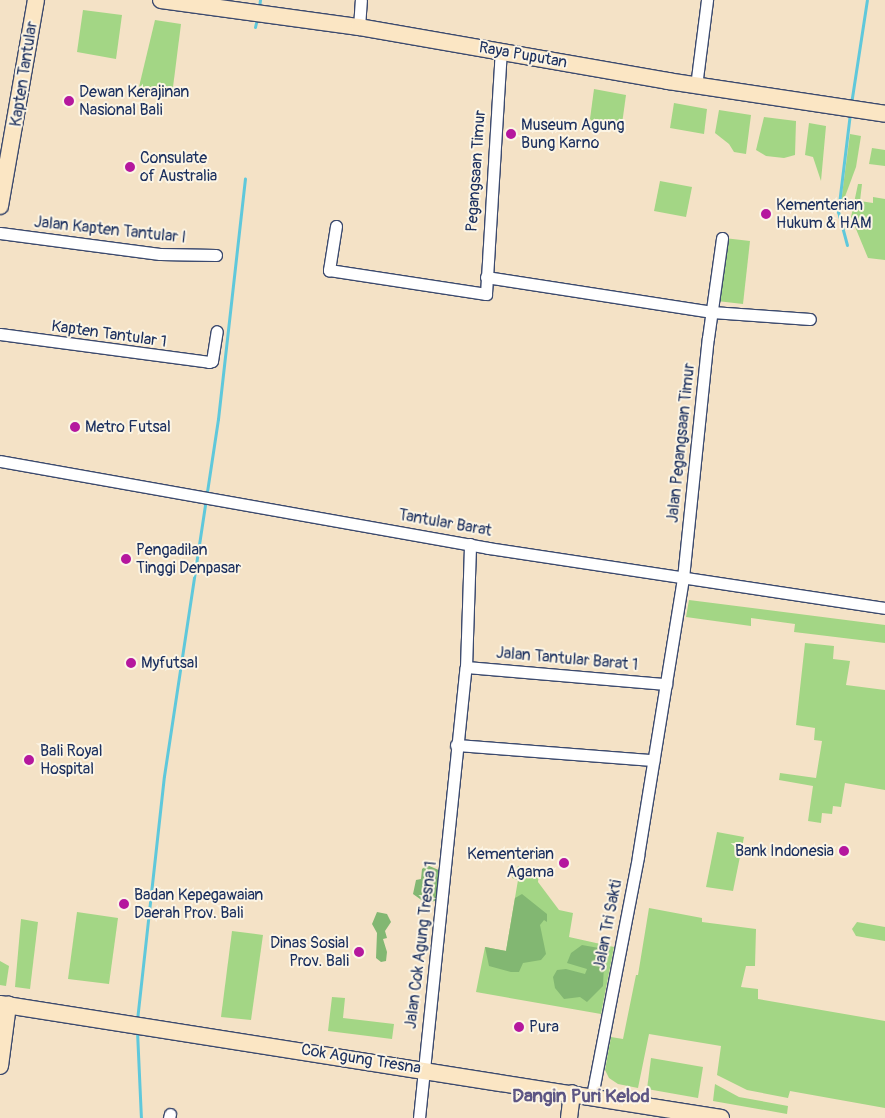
<!DOCTYPE html>
<html>
<head>
<meta charset="utf-8">
<style>
  body { margin:0 }
  #map { position:relative; width:885px; height:1118px; overflow:hidden; background:#f4e2c6; font-family:Pangolin,sans-serif }
  div>[style] { position:absolute }
  .green>* { inset:0; background:#a3d685 }
  .forest>* { inset:0; background:#82b772 }
  .stream>* { height:3px; margin:-1.5px; padding:0 1.5px; transform-origin:1.5px; border-radius:1.5px; background:#5fc8db }
  .roads { filter:drop-shadow(1px 0 #3c4a6e) drop-shadow(-1px 0 #3c4a6e) drop-shadow(0 1px #3c4a6e) drop-shadow(0 -1px #3c4a6e) }
  .street>* { height:11px; margin:-5.5px; padding:0 5.5px; transform-origin:5.5px; border-radius:5.5px; background:#fff }
  .secondary>* { height:16px; margin:-8px; padding:0 8px; transform-origin:8px; border-radius:8px; background:#fbe6c4 }
  .dots>* { width:14px; height:14px; translate:-50% -50%; box-sizing:border-box; border:2px solid #fcf5e5; border-radius:50% }
  span { translate:-50% -50%; white-space:nowrap; text-align:center; line-height:1.15; -webkit-text-stroke:4px #fcf5e5; paint-order:stroke }
  .street-label { font-size:16px; color:#1b2f5e }
  .poi-label { font-size:16px; color:#1b2f5e }
  .left { translate:0 -50%; text-align:left }
  .right { translate:-100% -50%; text-align:right }
  .quarter-label { font-size:19px; color:#5d5684; font-weight:700 }
</style>
</head>
<body>
<div id="map">
  <div class="green">
    <i style="clip-path:polygon(83px 10px,122px 15px,116px 59px,77px 52px)"></i>
    <i style="clip-path:polygon(155px 20px,181px 24px,172px 95px,138px 91px)"></i>
    <i style="clip-path:polygon(594px 89px,626px 95px,622px 124px,595px 124px,590px 119px)"></i>
    <i style="clip-path:polygon(674px 103px,707px 109px,704px 134px,670px 128px)"></i>
    <i style="clip-path:polygon(719px 110px,751px 115px,746px 154px,734px 152px,729px 144px,715px 133px)"></i>
    <i style="clip-path:polygon(764px 117px,796px 121px,795px 155px,784px 158px,766px 156px,756px 150px)"></i>
    <i style="clip-path:polygon(809px 123px,826px 126px,821px 181px,813px 157px,805px 155px)"></i>
    <i style="clip-path:polygon(850px 134px,861px 136px,856px 167px,840px 210px)"></i>
    <i style="clip-path:polygon(872px 148px,885px 150px,885px 166px,869px 164px)"></i>
    <i style="clip-path:polygon(660px 181px,692px 187px,686px 217px,654px 211px)"></i>
    <i style="clip-path:polygon(858px 184px,862px 184px,860px 201px,873px 203px,873px 197px,885px 199px,885px 260px,868px 258px,851px 217px)"></i>
    <i style="clip-path:polygon(724px 238px,750px 241px,743px 304px,717px 301px)"></i>
    <i style="clip-path:polygon(689px 600px,885px 625px,885px 643px,794px 632px,795px 624px,751px 618px,751px 626px,686px 617px)"></i>
    <i style="clip-path:polygon(805px 643px,834px 646px,833px 659px,850px 661px,846px 685px,885px 690px,885px 790px,845px 783px,841px 807px,833px 806px,832px 814px,822px 813px,821px 823px,808px 821px,813px 786px,779px 780px,780px 773px,816px 778px,822px 741px,814px 740px,815px 728px,796px 725px)"></i>
    <i style="clip-path:polygon(717px 832px,744px 837px,733px 891px,706px 887px)"></i>
    <i style="clip-path:polygon(518px 866px,539px 873px,538px 882px,559px 910px,573px 913px,569px 937px,614px 947px,601px 1014px,476px 992px,485px 947px,506px 951px,518px 880px,512px 878px)"></i>
    <i style="clip-path:polygon(649px 908px,702px 918px,702px 922px,756px 929px,755px 966px,746px 966px,741px 987px,758px 989px,758px 999px,885px 1021px,885px 1108px,790px 1091px,788px 1098px,747px 1090px,717px 1075px,721px 1046px,649px 1034px,638px 1088px,618px 1084px,609px 1078px,605px 1070px,611px 1037px,623px 1039px,636px 975px,638px 975px)"></i>
    <i style="clip-path:polygon(77px 912px,118px 918px,109px 984px,68px 979px)"></i>
    <i style="clip-path:polygon(21px 919px,38px 922px,30px 989px,15px 987px)"></i>
    <i style="clip-path:polygon(857px 922px,885px 927px,885px 941px,856px 936px,852px 929px)"></i>
    <i style="clip-path:polygon(232px 931px,263px 935px,251px 1020px,221px 1017px)"></i>
    <i style="clip-path:polygon(0 961px,9px 966px,6px 986px,0 985px)"></i>
    <i style="clip-path:polygon(332px 997px,345px 998px,343px 1018px,394px 1024px,392px 1039px,328px 1031px)"></i>
    <i style="clip-path:polygon(651px 1058px,703px 1067px,698px 1098px,647px 1089px)"></i>
    <i style="clip-path:polygon(715px 1084px,739px 1097px,788px 1106px,787px 1114px,713px 1101px)"></i>
  </div>
  <div class="forest">
    <i style="clip-path:polygon(427px 865px,441px 871px,437px 900px,427px 904px,413px 894px,416px 880px,421px 879px,422px 869px)"></i>
    <i style="clip-path:polygon(522px 894px,547px 914px,547px 922px,544px 920px,540px 925px,546px 954px,541px 960px,523px 963px,519px 972px,511px 972px,489px 966px,485px 947px,506px 951px,515px 898px)"></i>
    <i style="clip-path:polygon(377px 912px,387px 914px,391px 922px,385px 931px,387px 938px,383px 939px,387px 952px,386px 961px,381px 962px,376px 958px,377px 933px,372px 924px)"></i>
    <i style="clip-path:polygon(582px 945px,610px 950px,604px 964px,603px 986px,587px 1002px,580px 997px,564px 999px,555px 988px,553px 977px,557px 970px,566px 969px,585px 974px,587px 969px,567px 963px,571px 953px)"></i>
  </div>
  <div class="stream">
    <i style="left:259px;top:7px;width:7px;rotate:-82deg"></i>
    <i style="left:255px;top:27px;width:9px;rotate:-77deg"></i>
    <i style="left:851px;top:104px;width:105px;rotate:-81.3deg"></i>
    <i style="left:847px;top:245px;width:34px;rotate:-105deg"></i>
    <i style="left:838px;top:212px;width:100px;rotate:-83.1deg"></i>
    <i style="left:137px;top:1020px;width:245px;rotate:-83.7deg"></i>
    <i style="left:164px;top:776px;width:361px;rotate:-81.4deg"></i>
    <i style="left:218px;top:419px;width:242px;rotate:-83.6deg"></i>
    <i style="left:137px;top:1031px;width:87px;rotate:87.4deg"></i>
  </div>
  <div class="roads">
    <div class="street">
      <i style="left:359px;top:27px;width:27px;rotate:-86deg"></i>
      <i style="left:696px;top:86px;width:87px;rotate:-82.7deg"></i>
      <i style="left:336px;top:226px;width:45px;rotate:99deg"></i>
      <i style="left:329px;top:270px;width:159px;rotate:8.7deg"></i>
      <i style="left:486px;top:294px;width:243px;rotate:-86.5deg"></i>
      <i style="left:0;top:233px;width:161px;rotate:7.5deg"></i>
      <i style="left:160px;top:254px;width:56px;rotate:1deg"></i>
      <i style="left:486px;top:277px;width:229px;rotate:8.8deg"></i>
      <i style="left:712px;top:312px;width:98px;rotate:4.1deg"></i>
      <i style="left:0;top:334px;width:211px;rotate:7.6deg"></i>
      <i style="left:209px;top:362px;width:3px;rotate:-18deg"></i>
      <i style="left:212px;top:361px;width:30px;rotate:-81deg"></i>
      <i style="left:0;top:461px;width:496px;rotate:10.1deg"></i>
      <i style="left:488px;top:548px;width:402px;rotate:8.6deg"></i>
      <i style="left:466px;top:667px;width:201px;rotate:4.9deg"></i>
      <i style="left:456px;top:745px;width:198px;rotate:4.4deg"></i>
      <i style="left:592px;top:1096px;width:244px;rotate:-79.1deg"></i>
      <i style="left:638px;top:856px;width:282px;rotate:-80.8deg"></i>
      <i style="left:683px;top:578px;width:241px;rotate:-84.1deg"></i>
      <i style="left:708px;top:338px;width:101px;rotate:-82deg"></i>
      <i style="left:169px;top:1118px;width:4px;rotate:-76deg"></i>
      <i style="left:419px;top:1118px;width:453px;rotate:-84.1deg"></i>
      <i style="left:466px;top:667px;width:123px;rotate:-88.1deg"></i>
    </div>
    <div class="secondary">
      <i style="left:161px;top:0;width:200px;rotate:7.8deg"></i>
      <i style="left:359px;top:27px;width:314px;rotate:9.9deg"></i>
      <i style="left:668px;top:81px;width:219px;rotate:8.6deg"></i>
      <i style="left:0;top:206px;width:209px;rotate:-80.1deg"></i>
      <i style="left:0;top:1004px;width:730px;rotate:8.98deg"></i>
      <i style="left:0;top:1066px;width:62px;rotate:-82.5deg"></i>
      <i style="left:569px;top:1118px;width:25px;rotate:-83deg"></i>
    </div>
  </div>
  <div class="dots">
    <i style="left:69px;top:101px;background:#b5179e"></i>
    <i style="left:511px;top:134px;background:#b5179e"></i>
    <i style="left:130px;top:167px;background:#b5179e"></i>
    <i style="left:766px;top:214px;background:#b5179e"></i>
    <i style="left:75px;top:427px;background:#b5179e"></i>
    <i style="left:126px;top:559px;background:#b5179e"></i>
    <i style="left:131px;top:663px;background:#b5179e"></i>
    <i style="left:29px;top:760px;background:#b5179e"></i>
    <i style="left:844px;top:851px;background:#b5179e"></i>
    <i style="left:564px;top:863px;background:#b5179e"></i>
    <i style="left:124px;top:904px;background:#b5179e"></i>
    <i style="left:359px;top:952px;background:#b5179e"></i>
    <i style="left:519px;top:1027px;background:#b5179e"></i>
  </div>
  <div class="street-label">
    <span style="left:523px;top:55px;rotate:10deg">Raya Puputan</span>
    <span style="left:24px;top:74px;rotate:-81deg">Kapten Tantular</span>
    <span style="left:476px;top:171px;rotate:-86deg">Pegangsaan Timur</span>
    <span style="left:110px;top:230px;rotate:6deg">Jalan Kapten Tantular I</span>
    <span style="left:109px;top:334px;rotate:8deg">Kapten Tantular 1</span>
    <span style="left:681px;top:443px;rotate:-84deg">Jalan Pegangsaan Timur</span>
    <span style="left:445px;top:523px;rotate:10deg">Tantular Barat</span>
    <span style="left:567px;top:659px;rotate:5deg">Jalan Tantular Barat 1</span>
    <span style="left:608px;top:925px;rotate:-79deg">Jalan Tri Sakti</span>
    <span style="left:421px;top:945px;rotate:-83deg">Jalan Cok Agung Tresna 1</span>
    <span style="left:361px;top:1059px;rotate:9deg">Cok Agung Tresna</span>
  </div>
  <div class="poi-label">
    <span class="left" style="left:79px;top:101px">Dewan Kerajinan<br>Nasional Bali</span>
    <span class="left" style="left:521px;top:134px">Museum Agung<br>Bung Karno</span>
    <span class="left" style="left:140px;top:167px">Consulate<br>of Australia</span>
    <span class="left" style="left:776px;top:214px">Kementerian<br>Hukum &amp; HAM</span>
    <span class="left" style="left:85px;top:427px">Metro Futsal</span>
    <span class="left" style="left:136px;top:559px">Pengadilan<br>Tinggi Denpasar</span>
    <span class="left" style="left:141px;top:663px">Myfutsal</span>
    <span class="left" style="left:40px;top:760px">Bali Royal<br>Hospital</span>
    <span class="right" style="left:834px;top:851px">Bank Indonesia</span>
    <span class="right" style="left:554px;top:863px">Kementerian<br>Agama</span>
    <span class="left" style="left:134px;top:904px">Badan Kepegawaian<br>Daerah Prov. Bali</span>
    <span class="right" style="left:349px;top:952px">Dinas Sosial<br>Prov. Bali</span>
    <span class="left" style="left:529px;top:1027px">Pura</span>
  </div>
  <div class="quarter-label">
    <span style="left:581px;top:1097px">Dangin Puri Kelod</span>
  </div>
</div>
</body>
</html>
